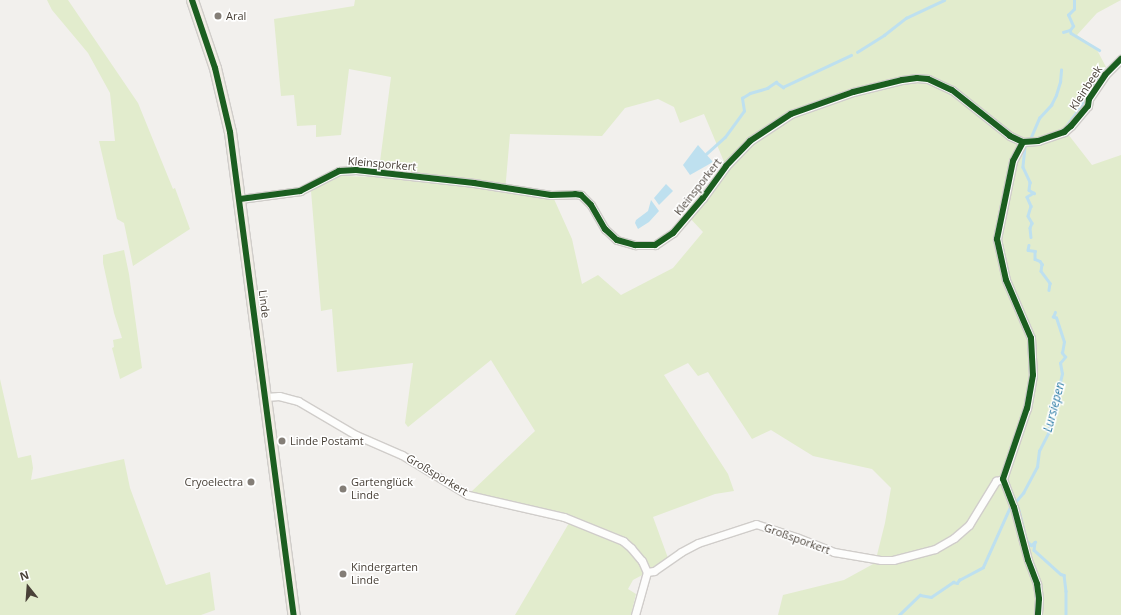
<!DOCTYPE html>
<html>
<head>
<meta charset="utf-8">
<style>
  body { margin:0 }
  #map { position:relative; width:1121px; height:615px; overflow:hidden; background:#f2f0ed; font-family:"Open Sans",sans-serif }
  div>[style] { position:absolute }
  .green>* { inset:0; background:#e2eccd }
  .water>* { inset:0; background:#bee0ef }
  .stream>* { height:2.5px; margin:-1.25px; padding:0 1.25px; transform-origin:1.25px; border-radius:1.25px; background:#bee0ef }
  .roads { filter:drop-shadow(1px 0 #d0cdca) drop-shadow(-1px 0 #d0cdca) drop-shadow(0 1px #d0cdca) drop-shadow(0 -1px #d0cdca) }
  .street>* { height:7px; margin:-3.5px; padding:0 3.5px; transform-origin:3.5px; border-radius:3.5px; background:#fdfdfc }
  .primary>* { height:11px; margin:-5.5px; padding:0 5.5px; transform-origin:5.5px; border-radius:5.5px; background:#f1ede5 }
  .cycleway>* { height:6px; margin:-3px; padding:0 3px; transform-origin:3px; border-radius:3px; background:#1b5e20 }
  .dots>* { width:11px; height:11px; translate:-50% -50%; box-sizing:border-box; border:2px solid #fff; border-radius:50% }
  span { translate:-50% -50%; white-space:nowrap; text-align:center; line-height:1.15; -webkit-text-stroke:3px #fff; paint-order:stroke }
  .poi-label { font-size:11px; color:#494138 }
  .left { translate:0 -50%; text-align:left }
  .right { translate:-100% -50%; text-align:right }
  .street-label { font-size:11px; color:#494138 }
  .water-label { font-size:12px; color:#2e7da5; font-style:italic }
  .north { position:absolute; left:8px; top:567px; width:40px; height:40px; -webkit-text-stroke:3px #fff; paint-order:stroke; rotate:343deg; font-size:11px; font-weight:700; line-height:16px; text-align:center; color:#494138 }
  .north::after { content:''; display:block; margin:auto; width:14px; height:18px; background:#494138; clip-path:polygon(50% 0,100% 100%,50% 72%,0 100%) }
</style>
</head>
<body>
<div id="map">
  <div class="green">
    <i style="clip-path:polygon(47px 0,68px 0,138px 103px,173px 189px,175px 188px,190px 229px,133px 266px,124px 223px,117px 219px,99px 141px,115px 141px,110px 93px,88px 53px,52px 10px)"></i>
    <i style="clip-path:polygon(evenodd,355px 0,1121px 0,1097px 13px,1077px 35px,1096px 48px,1106px 67px,1064px 129px,1092px 165px,1121px 155px,1121px 615px,778px 615px,783px 595px,844px 580px,875px 563px,885px 523px,891px 488px,872px 469px,813px 456px,771px 430px,752px 439px,708px 372px,698px 376px,688px 363px,664px 375px,728px 474px,734px 491px,715px 494px,653px 517px,668px 558px,659px 566px,633px 580px,628px 589px,636px 594px,631px 615px,515px 615px,572px 518px,471px 492px,535px 431px,491px 360px,408px 427px,405px 423px,413px 363px,337px 372px,332px 309px,321px 311px,311px 191px,327px 181px,341px 176px,378px 177px,391px 77px,349px 69px,341px 135px,316px 137px,316px 125px,297px 126px,294px 95px,281px 96px,274px 19px,354px 6px,355px 0,658px 99px,674px 107px,680px 123px,704px 114px,725px 164px,687px 215px,703px 232px,673px 268px,621px 295px,598px 275px,582px 284px,572px 239px,554px 199px,505px 192px,510px 134px,602px 136px,625px 108px,658px 99px)"></i>
    <i style="clip-path:polygon(124px 250px,129px 274px,142px 368px,120px 379px,112px 348px,114px 347px,113px 340px,122px 338px,114px 313px,103px 263px,103px 255px)"></i>
    <i style="clip-path:polygon(0 379px,18px 458px,31px 455px,33px 468px,31px 480px,124px 459px,130px 488px,166px 585px,210px 572px,215px 610px,201px 615px,0 615px)"></i>
  </div>
  <div class="water">
    <i style="clip-path:polygon(698px 145px,713px 162px,690px 175px,683px 165px)"></i>
    <i style="clip-path:polygon(666px 184px,673px 191px,659px 205px,654px 198px)"></i>
    <i style="clip-path:polygon(651px 200px,659px 211px,649px 222px,638px 229px,635px 223px,636px 220px,648px 211px)"></i>
  </div>
  <div class="stream">
    <i style="left:1070px;top:30px;width:3px;rotate:72deg"></i>
    <i style="left:1071px;top:33px;width:33px;rotate:31deg"></i>
    <i style="left:1063px;top:32px;width:7px;rotate:-16deg"></i>
    <i style="left:1070px;top:30px;width:5px;rotate:-53deg"></i>
    <i style="left:1073px;top:26px;width:12px;rotate:-114deg"></i>
    <i style="left:1068px;top:15px;width:8px;rotate:-45deg"></i>
    <i style="left:1074px;top:9px;width:9px;rotate:-90deg"></i>
    <i style="left:857px;top:52px;width:32px;rotate:-32deg"></i>
    <i style="left:884px;top:35px;width:28px;rotate:-38deg"></i>
    <i style="left:906px;top:18px;width:42px;rotate:-25.3deg"></i>
    <i style="left:1066px;top:126px;width:25px;rotate:-53deg"></i>
    <i style="left:1081px;top:106px;width:6px;rotate:-72deg"></i>
    <i style="left:1083px;top:100px;width:36px;rotate:-58deg"></i>
    <i style="left:1031px;top:137px;width:21px;rotate:-67deg"></i>
    <i style="left:1039px;top:118px;width:18px;rotate:-47deg"></i>
    <i style="left:1051px;top:105px;width:11px;rotate:-63deg"></i>
    <i style="left:1056px;top:95px;width:14px;rotate:-73deg"></i>
    <i style="left:1060px;top:82px;width:12px;rotate:-85deg"></i>
    <i style="left:1025px;top:147px;width:20px;rotate:96deg"></i>
    <i style="left:1023px;top:167px;width:17px;rotate:65deg"></i>
    <i style="left:1030px;top:182px;width:8px;rotate:97deg"></i>
    <i style="left:1029px;top:190px;width:6px;rotate:31deg"></i>
    <i style="left:1034px;top:193px;width:8px;rotate:150deg"></i>
    <i style="left:1027px;top:197px;width:10px;rotate:66deg"></i>
    <i style="left:1031px;top:206px;width:10px;rotate:107deg"></i>
    <i style="left:1028px;top:216px;width:8px;rotate:60deg"></i>
    <i style="left:1032px;top:223px;width:5px;rotate:112deg"></i>
    <i style="left:1030px;top:228px;width:9px;rotate:84deg"></i>
    <i style="left:706px;top:154px;width:25px;rotate:-42deg"></i>
    <i style="left:725px;top:137px;width:32px;rotate:-54deg"></i>
    <i style="left:744px;top:111px;width:13px;rotate:-99deg"></i>
    <i style="left:742px;top:98px;width:9px;rotate:-32deg"></i>
    <i style="left:750px;top:93px;width:18px;rotate:-16deg"></i>
    <i style="left:767px;top:88px;width:11px;rotate:-34deg"></i>
    <i style="left:776px;top:82px;width:9px;rotate:36deg"></i>
    <i style="left:783px;top:87px;width:75px;rotate:-25.2deg"></i>
    <i style="left:1029px;top:245px;width:5px;rotate:101deg"></i>
    <i style="left:1028px;top:250px;width:7px;rotate:8deg"></i>
    <i style="left:1035px;top:251px;width:8px;rotate:90deg"></i>
    <i style="left:1035px;top:259px;width:5px;rotate:22deg"></i>
    <i style="left:1040px;top:261px;width:4px;rotate:56deg"></i>
    <i style="left:1042px;top:264px;width:7px;rotate:98deg"></i>
    <i style="left:1041px;top:271px;width:15px;rotate:53deg"></i>
    <i style="left:1050px;top:283px;width:7px;rotate:98deg"></i>
    <i style="left:1016px;top:501px;width:11px;rotate:-49deg"></i>
    <i style="left:1023px;top:493px;width:30px;rotate:-62deg"></i>
    <i style="left:1037px;top:467px;width:16px;rotate:-83deg"></i>
    <i style="left:1039px;top:451px;width:20px;rotate:-63deg"></i>
    <i style="left:1048px;top:433px;width:61px;rotate:-76.7deg"></i>
    <i style="left:1062px;top:374px;width:11px;rotate:-100deg"></i>
    <i style="left:1060px;top:363px;width:8px;rotate:-50deg"></i>
    <i style="left:1065px;top:357px;width:5px;rotate:-127deg"></i>
    <i style="left:1062px;top:353px;width:11px;rotate:-80deg"></i>
    <i style="left:1064px;top:342px;width:25px;rotate:-108deg"></i>
    <i style="left:1056px;top:318px;width:3px;rotate:-162deg"></i>
    <i style="left:1053px;top:317px;width:5px;rotate:-68deg"></i>
    <i style="left:1019px;top:510px;width:32px;rotate:76deg"></i>
    <i style="left:1027px;top:541px;width:6px;rotate:45deg"></i>
    <i style="left:1031px;top:545px;width:5px;rotate:-37deg"></i>
    <i style="left:1035px;top:542px;width:8px;rotate:97deg"></i>
    <i style="left:1034px;top:550px;width:36px;rotate:42deg"></i>
    <i style="left:1061px;top:574px;width:3px;rotate:18deg"></i>
    <i style="left:1064px;top:575px;width:16px;rotate:83deg"></i>
    <i style="left:1066px;top:591px;width:24px;rotate:90deg"></i>
    <i style="left:899px;top:615px;width:29px;rotate:-44deg"></i>
    <i style="left:920px;top:595px;width:11px;rotate:10deg"></i>
    <i style="left:931px;top:597px;width:27px;rotate:-34deg"></i>
    <i style="left:953px;top:582px;width:4px;rotate:14deg"></i>
    <i style="left:957px;top:583px;width:4px;rotate:-56deg"></i>
    <i style="left:959px;top:580px;width:27px;rotate:-28deg"></i>
    <i style="left:983px;top:567px;width:66px;rotate:-65.8deg"></i>
  </div>
  <div class="roads">
    <div class="street">
      <i style="left:1023px;top:142px;width:21px;rotate:118deg"></i>
      <i style="left:1013px;top:161px;width:80px;rotate:101.6deg"></i>
      <i style="left:997px;top:239px;width:42px;rotate:77.6deg"></i>
      <i style="left:1006px;top:280px;width:63px;rotate:66.7deg"></i>
      <i style="left:1031px;top:338px;width:37px;rotate:87deg"></i>
      <i style="left:1033px;top:375px;width:34px;rotate:100deg"></i>
      <i style="left:1027px;top:408px;width:75px;rotate:108.7deg"></i>
      <i style="left:1003px;top:479px;width:30px;rotate:69deg"></i>
      <i style="left:1014px;top:507px;width:55px;rotate:75.2deg"></i>
      <i style="left:1028px;top:560px;width:26px;rotate:69deg"></i>
      <i style="left:1037px;top:584px;width:15px;rotate:82deg"></i>
      <i style="left:1039px;top:599px;width:16px;rotate:94deg"></i>
      <i style="left:240px;top:199px;width:61px;rotate:-7.6deg"></i>
      <i style="left:300px;top:191px;width:44px;rotate:-27.1deg"></i>
      <i style="left:339px;top:171px;width:17px;rotate:-3deg"></i>
      <i style="left:356px;top:170px;width:119px;rotate:6.3deg"></i>
      <i style="left:474px;top:183px;width:78px;rotate:8.9deg"></i>
      <i style="left:551px;top:195px;width:24px;rotate:-2deg"></i>
      <i style="left:575px;top:194px;width:6px;rotate:9deg"></i>
      <i style="left:581px;top:195px;width:14px;rotate:45deg"></i>
      <i style="left:591px;top:205px;width:28px;rotate:60deg"></i>
      <i style="left:605px;top:229px;width:16px;rotate:43deg"></i>
      <i style="left:617px;top:240px;width:19px;rotate:16deg"></i>
      <i style="left:635px;top:245px;width:20px"></i>
      <i style="left:655px;top:245px;width:22px;rotate:-34deg"></i>
      <i style="left:673px;top:233px;width:46px;rotate:-49.4deg"></i>
      <i style="left:703px;top:198px;width:39px;rotate:-54deg"></i>
      <i style="left:726px;top:166px;width:35px;rotate:-46deg"></i>
      <i style="left:750px;top:141px;width:49px;rotate:-33.4deg"></i>
      <i style="left:791px;top:114px;width:66px;rotate:-19.5deg"></i>
      <i style="left:853px;top:92px;width:50px;rotate:-13.8deg"></i>
      <i style="left:902px;top:80px;width:15px;rotate:-8deg"></i>
      <i style="left:917px;top:78px;width:11px;rotate:5deg"></i>
      <i style="left:928px;top:79px;width:26px;rotate:25deg"></i>
      <i style="left:952px;top:90px;width:74px;rotate:38.4deg"></i>
      <i style="left:1010px;top:136px;width:14px;rotate:25deg"></i>
      <i style="left:1023px;top:142px;width:15px;rotate:-4deg"></i>
      <i style="left:1038px;top:141px;width:28px;rotate:-19deg"></i>
      <i style="left:1064px;top:132px;width:9px;rotate:-41deg"></i>
      <i style="left:1071px;top:126px;width:26px;rotate:-50deg"></i>
      <i style="left:1088px;top:106px;width:7px;rotate:-82deg"></i>
      <i style="left:1089px;top:99px;width:29px;rotate:-56deg"></i>
      <i style="left:1105px;top:75px;width:23px;rotate:-45deg"></i>
      <i style="left:266px;top:397px;width:13px;rotate:-4deg"></i>
      <i style="left:279px;top:396px;width:20px;rotate:15deg"></i>
      <i style="left:298px;top:401px;width:67px;rotate:30.4deg"></i>
      <i style="left:356px;top:435px;width:50px;rotate:23.5deg"></i>
      <i style="left:402px;top:455px;width:77px;rotate:31.2deg"></i>
      <i style="left:468px;top:495px;width:98px;rotate:12.9deg"></i>
      <i style="left:564px;top:517px;width:64px;rotate:22.1deg"></i>
      <i style="left:623px;top:541px;width:11px;rotate:41deg"></i>
      <i style="left:631px;top:548px;width:17px;rotate:50deg"></i>
      <i style="left:642px;top:561px;width:12px;rotate:66deg"></i>
      <i style="left:647px;top:572px;width:45px;rotate:105.6deg"></i>
      <i style="left:647px;top:572px;width:7px;rotate:-8deg"></i>
      <i style="left:654px;top:571px;width:33px;rotate:-35deg"></i>
      <i style="left:681px;top:552px;width:19px;rotate:-28deg"></i>
      <i style="left:698px;top:543px;width:61px;rotate:-18.1deg"></i>
      <i style="left:756px;top:524px;width:42px;rotate:18deg"></i>
      <i style="left:796px;top:537px;width:41px;rotate:21.5deg"></i>
      <i style="left:834px;top:552px;width:48px;rotate:9.7deg"></i>
      <i style="left:881px;top:560px;width:12px"></i>
      <i style="left:893px;top:560px;width:43px;rotate:-14.7deg"></i>
      <i style="left:935px;top:549px;width:22px;rotate:-30deg"></i>
      <i style="left:954px;top:538px;width:20px;rotate:-41deg"></i>
      <i style="left:969px;top:525px;width:52px;rotate:-58.5deg"></i>
      <i style="left:996px;top:481px;width:7px;rotate:-16deg"></i>
    </div>
    <div class="primary">
      <i style="left:192px;top:0;width:72px;rotate:71.3deg"></i>
      <i style="left:215px;top:68px;width:66px;rotate:76.8deg"></i>
      <i style="left:230px;top:132px;width:487px;rotate:82.5deg"></i>
    </div>
  </div>
  <div class="cycleway">
    <i style="left:192px;top:0;width:72px;rotate:71.3deg"></i>
    <i style="left:215px;top:68px;width:66px;rotate:76.8deg"></i>
    <i style="left:230px;top:132px;width:487px;rotate:82.5deg"></i>
    <i style="left:1023px;top:142px;width:21px;rotate:118deg"></i>
    <i style="left:1013px;top:161px;width:80px;rotate:101.6deg"></i>
    <i style="left:997px;top:239px;width:42px;rotate:77.6deg"></i>
    <i style="left:1006px;top:280px;width:63px;rotate:66.7deg"></i>
    <i style="left:1031px;top:338px;width:37px;rotate:87deg"></i>
    <i style="left:1033px;top:375px;width:34px;rotate:100deg"></i>
    <i style="left:1027px;top:408px;width:75px;rotate:108.7deg"></i>
    <i style="left:1003px;top:479px;width:30px;rotate:69deg"></i>
    <i style="left:1014px;top:507px;width:55px;rotate:75.2deg"></i>
    <i style="left:1028px;top:560px;width:26px;rotate:69deg"></i>
    <i style="left:1037px;top:584px;width:15px;rotate:82deg"></i>
    <i style="left:1039px;top:599px;width:16px;rotate:94deg"></i>
    <i style="left:240px;top:199px;width:61px;rotate:-7.6deg"></i>
    <i style="left:300px;top:191px;width:44px;rotate:-27.1deg"></i>
    <i style="left:339px;top:171px;width:17px;rotate:-3deg"></i>
    <i style="left:356px;top:170px;width:119px;rotate:6.3deg"></i>
    <i style="left:474px;top:183px;width:78px;rotate:8.9deg"></i>
    <i style="left:551px;top:195px;width:24px;rotate:-2deg"></i>
    <i style="left:575px;top:194px;width:6px;rotate:9deg"></i>
    <i style="left:581px;top:195px;width:14px;rotate:45deg"></i>
    <i style="left:591px;top:205px;width:28px;rotate:60deg"></i>
    <i style="left:605px;top:229px;width:16px;rotate:43deg"></i>
    <i style="left:617px;top:240px;width:19px;rotate:16deg"></i>
    <i style="left:635px;top:245px;width:20px"></i>
    <i style="left:655px;top:245px;width:22px;rotate:-34deg"></i>
    <i style="left:673px;top:233px;width:46px;rotate:-49.4deg"></i>
    <i style="left:703px;top:198px;width:39px;rotate:-54deg"></i>
    <i style="left:726px;top:166px;width:35px;rotate:-46deg"></i>
    <i style="left:750px;top:141px;width:49px;rotate:-33.4deg"></i>
    <i style="left:791px;top:114px;width:66px;rotate:-19.5deg"></i>
    <i style="left:853px;top:92px;width:50px;rotate:-13.8deg"></i>
    <i style="left:902px;top:80px;width:15px;rotate:-8deg"></i>
    <i style="left:917px;top:78px;width:11px;rotate:5deg"></i>
    <i style="left:928px;top:79px;width:26px;rotate:25deg"></i>
    <i style="left:952px;top:90px;width:74px;rotate:38.4deg"></i>
    <i style="left:1010px;top:136px;width:14px;rotate:25deg"></i>
    <i style="left:1023px;top:142px;width:15px;rotate:-4deg"></i>
    <i style="left:1038px;top:141px;width:28px;rotate:-19deg"></i>
    <i style="left:1064px;top:132px;width:9px;rotate:-41deg"></i>
    <i style="left:1071px;top:126px;width:26px;rotate:-50deg"></i>
    <i style="left:1088px;top:106px;width:7px;rotate:-82deg"></i>
    <i style="left:1089px;top:99px;width:29px;rotate:-56deg"></i>
    <i style="left:1105px;top:75px;width:23px;rotate:-45deg"></i>
  </div>
  <div class="dots">
    <i style="left:218px;top:16px;background:#847e77"></i>
    <i style="left:282px;top:441px;background:#847e77"></i>
    <i style="left:251px;top:482px;background:#847e77"></i>
    <i style="left:343px;top:489px;background:#847e77"></i>
    <i style="left:343px;top:574px;background:#847e77"></i>
  </div>
  <div class="poi-label">
    <span class="left" style="left:226px;top:16px">Aral</span>
    <span class="left" style="left:290px;top:441px">Linde Postamt</span>
    <span class="right" style="left:243px;top:482px">Cryoelectra</span>
    <span class="left" style="left:351px;top:489px">Gartenglück<br>Linde</span>
    <span class="left" style="left:351px;top:574px">Kindergarten<br>Linde</span>
  </div>
  <div class="street-label">
    <span style="left:1086px;top:88px;rotate:-57deg">Kleinbeek</span>
    <span style="left:382px;top:164px;rotate:5deg">Kleinsporkert</span>
    <span style="left:698px;top:187px;rotate:-52deg">Kleinsporkert</span>
    <span style="left:264px;top:304px;rotate:83deg">Linde</span>
    <span style="left:437px;top:475px;rotate:31deg">Großsporkert</span>
    <span style="left:797px;top:539px;rotate:20deg">Großsporkert</span>
  </div>
  <div class="water-label">
    <span style="left:1054px;top:407px;rotate:-75deg">Lursiepen</span>
  </div>
  <div class="north">N</div>
</div>
</body>
</html>
